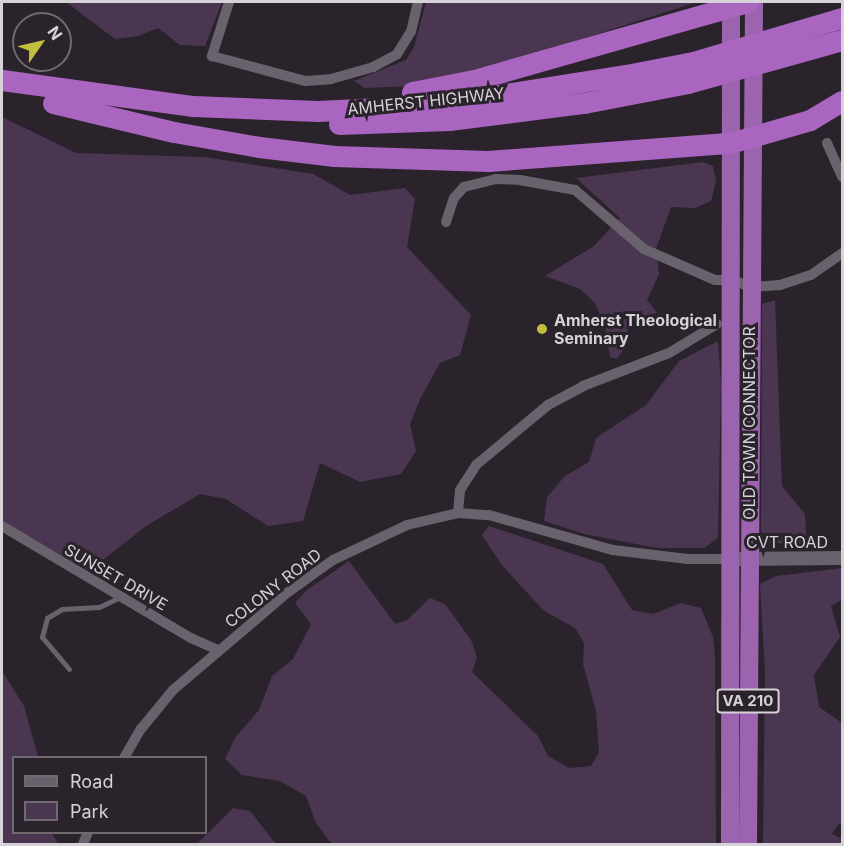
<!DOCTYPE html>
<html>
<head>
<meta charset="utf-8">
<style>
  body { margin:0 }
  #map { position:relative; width:844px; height:846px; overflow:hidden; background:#2a232c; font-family:Inter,sans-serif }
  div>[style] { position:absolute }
  .green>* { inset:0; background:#4a3651 }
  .service>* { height:5px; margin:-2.5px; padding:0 2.5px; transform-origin:2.5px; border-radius:2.5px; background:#69626c }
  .minor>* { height:10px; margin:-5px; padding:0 5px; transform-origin:5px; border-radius:5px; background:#69626c }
  .tertiary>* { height:14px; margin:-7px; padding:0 7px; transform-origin:7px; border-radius:7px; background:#69626c }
  .trunk>* { height:18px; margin:-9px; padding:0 9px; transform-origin:9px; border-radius:9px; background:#9c64ae }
  .motorway>* { height:21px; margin:-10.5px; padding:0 10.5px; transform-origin:10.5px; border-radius:10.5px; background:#a965bf }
  .dots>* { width:16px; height:16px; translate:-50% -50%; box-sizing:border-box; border:3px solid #2a232c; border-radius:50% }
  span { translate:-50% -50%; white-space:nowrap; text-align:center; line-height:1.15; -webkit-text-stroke:6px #2a232c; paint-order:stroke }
  .shield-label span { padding:2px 4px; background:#2a232c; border:2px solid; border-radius:4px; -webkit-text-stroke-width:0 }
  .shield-label { font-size:15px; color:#d6d2d7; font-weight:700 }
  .street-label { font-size:16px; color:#d6d2d7 }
  .poi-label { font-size:16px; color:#d6d2d7; font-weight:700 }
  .left { translate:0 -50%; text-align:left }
  .frame { position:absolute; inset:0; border:3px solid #d6d2d7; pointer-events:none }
  .legend { position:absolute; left:12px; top:756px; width:195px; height:78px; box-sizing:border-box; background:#2a232c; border:2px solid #6f6970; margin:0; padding:8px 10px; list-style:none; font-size:18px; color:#d6d2d7 }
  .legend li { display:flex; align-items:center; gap:12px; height:30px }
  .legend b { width:30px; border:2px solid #6f6970 }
  .north { position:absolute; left:12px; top:12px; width:60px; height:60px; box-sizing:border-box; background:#2a232c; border:2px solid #6f6970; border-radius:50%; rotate:56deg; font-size:16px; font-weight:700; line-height:24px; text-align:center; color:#d6d2d7 }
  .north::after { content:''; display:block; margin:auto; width:21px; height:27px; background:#c2bd3f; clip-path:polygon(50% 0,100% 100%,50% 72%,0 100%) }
</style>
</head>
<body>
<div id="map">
  <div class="green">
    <i style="clip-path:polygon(66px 2px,222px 2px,205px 46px,180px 45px,158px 28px,138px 36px,115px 39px)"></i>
    <i style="clip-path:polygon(426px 2px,697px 2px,476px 73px,409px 86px,365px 88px,354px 81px,406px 60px,414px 47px)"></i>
    <i style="clip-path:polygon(2px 117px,76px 153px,204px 157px,313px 174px,350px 195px,405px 188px,415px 199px,407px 247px,471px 315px,460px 355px,440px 363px,421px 397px,410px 424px,416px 451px,401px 474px,360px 482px,320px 463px,303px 521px,268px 526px,226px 499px,200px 494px,146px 526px,89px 571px,2px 521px)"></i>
    <i style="clip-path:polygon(703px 162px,713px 166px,716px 181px,711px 201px,695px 208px,671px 207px,656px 249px,659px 274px,647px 300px,657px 313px,629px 320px,626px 346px,617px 359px,610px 357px,605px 327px,595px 303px,580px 289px,545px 276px,594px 246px,620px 218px,576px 178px)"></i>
    <i style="clip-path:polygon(775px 300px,782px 486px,805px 514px,807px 545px,774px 543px,761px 531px,762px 304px)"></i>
    <i style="clip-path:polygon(718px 341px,721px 382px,718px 538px,704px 548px,657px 548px,584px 534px,544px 521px,547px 497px,565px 476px,589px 462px,596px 438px,646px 405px,679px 361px)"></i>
    <i style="clip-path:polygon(489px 526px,603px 564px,632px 610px,653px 614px,681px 603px,701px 608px,713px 637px,715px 656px,716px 844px,337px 844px,330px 842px,316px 823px,306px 796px,280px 781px,242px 775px,225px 759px,235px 738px,259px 710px,272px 676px,293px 659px,311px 624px,295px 603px,307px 590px,349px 561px,395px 624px,407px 620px,430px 598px,445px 604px,471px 640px,477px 657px,472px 672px,538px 736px,548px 756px,569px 768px,591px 766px,599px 752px,596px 711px,583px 664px,584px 643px,575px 628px,543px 610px,501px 564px,482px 535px)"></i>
    <i style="clip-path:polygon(842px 568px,842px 600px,831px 606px,840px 637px,814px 675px,819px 707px,842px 723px,842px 825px,839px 823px,832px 834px,842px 839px,842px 844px,763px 844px,765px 673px,760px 584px,776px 576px)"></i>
    <i style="clip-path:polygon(2px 671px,24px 706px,38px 757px,14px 758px,14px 832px,52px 833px,58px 844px,2px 844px)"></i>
    <i style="clip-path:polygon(233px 808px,250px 811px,276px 844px,197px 844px)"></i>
  </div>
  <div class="service">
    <i style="left:69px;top:669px;width:42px;rotate:-130.2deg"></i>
    <i style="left:42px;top:637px;width:20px;rotate:-75deg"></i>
    <i style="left:47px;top:618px;width:17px;rotate:-31deg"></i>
    <i style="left:62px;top:609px;width:37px;rotate:-3deg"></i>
    <i style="left:99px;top:607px;width:23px;rotate:-25deg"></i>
  </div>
  <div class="minor">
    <i style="left:229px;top:2px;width:57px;rotate:107.5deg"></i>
    <i style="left:212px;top:56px;width:96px;rotate:15deg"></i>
    <i style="left:305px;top:81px;width:26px;rotate:-4deg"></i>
    <i style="left:331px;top:79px;width:44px;rotate:-15.9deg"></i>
    <i style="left:373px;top:67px;width:27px;rotate:-28deg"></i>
    <i style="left:397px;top:54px;width:26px;rotate:-58deg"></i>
    <i style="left:411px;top:32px;width:31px;rotate:-77deg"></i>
    <i style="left:827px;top:143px;width:37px;rotate:66deg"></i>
    <i style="left:446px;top:222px;width:25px;rotate:-72deg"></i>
    <i style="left:454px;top:198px;width:15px;rotate:-48deg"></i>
    <i style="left:464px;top:187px;width:32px;rotate:-14deg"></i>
    <i style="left:495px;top:179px;width:25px;rotate:2deg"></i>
    <i style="left:520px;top:180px;width:56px;rotate:10.3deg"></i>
    <i style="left:575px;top:190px;width:91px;rotate:40.5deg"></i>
    <i style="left:644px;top:249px;width:77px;rotate:23.6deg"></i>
    <i style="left:715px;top:280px;width:18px"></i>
    <i style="left:733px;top:280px;width:18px;rotate:22deg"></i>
    <i style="left:750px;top:287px;width:30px;rotate:-4deg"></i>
    <i style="left:780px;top:285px;width:33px;rotate:-18deg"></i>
    <i style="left:811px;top:275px;width:38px;rotate:-35deg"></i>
    <i style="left:458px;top:513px;width:23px;rotate:-85deg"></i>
    <i style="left:460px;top:490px;width:30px;rotate:-57deg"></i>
    <i style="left:476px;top:465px;width:94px;rotate:-39.8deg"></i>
    <i style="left:548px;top:405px;width:40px;rotate:-28deg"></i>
    <i style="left:583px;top:386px;width:92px;rotate:-21deg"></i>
    <i style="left:669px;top:353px;width:56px;rotate:-31.1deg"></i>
    <i style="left:2px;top:526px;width:220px;rotate:30.7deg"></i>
    <i style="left:191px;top:638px;width:30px;rotate:24deg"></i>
    <i style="left:124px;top:758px;width:34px;rotate:-60deg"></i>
    <i style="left:141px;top:729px;width:50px;rotate:-50.6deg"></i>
    <i style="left:173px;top:690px;width:150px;rotate:-40.4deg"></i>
    <i style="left:287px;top:593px;width:57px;rotate:-35.7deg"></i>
    <i style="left:333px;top:560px;width:82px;rotate:-25.3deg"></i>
    <i style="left:407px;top:525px;width:52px;rotate:-13.2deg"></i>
    <i style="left:458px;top:513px;width:31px;rotate:4deg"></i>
    <i style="left:489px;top:515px;width:129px;rotate:15.8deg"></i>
    <i style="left:613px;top:550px;width:75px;rotate:6.9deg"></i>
    <i style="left:687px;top:559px;width:44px"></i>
    <i style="left:83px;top:844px;width:13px;rotate:-67deg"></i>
  </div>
  <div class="tertiary">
    <i style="left:731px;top:559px;width:111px;rotate:-0.5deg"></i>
  </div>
  <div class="trunk">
    <i style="left:730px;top:844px;width:839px;rotate:-89.93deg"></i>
    <i style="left:748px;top:844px;width:842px;rotate:-89.59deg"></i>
  </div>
  <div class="motorway">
    <i style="left:2px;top:80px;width:193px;rotate:7.8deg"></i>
    <i style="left:193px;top:106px;width:125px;rotate:2.3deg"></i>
    <i style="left:318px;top:111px;width:60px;rotate:-2.9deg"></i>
    <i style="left:378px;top:108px;width:101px;rotate:-5.7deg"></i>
    <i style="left:479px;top:98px;width:149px;rotate:-8.9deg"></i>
    <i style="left:626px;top:75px;width:68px;rotate:-11deg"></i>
    <i style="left:693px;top:62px;width:155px;rotate:-16.5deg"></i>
    <i style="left:412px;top:92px;width:63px;rotate:-11deg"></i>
    <i style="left:474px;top:80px;width:284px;rotate:-15.9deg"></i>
    <i style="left:53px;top:103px;width:124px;rotate:13.5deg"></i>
    <i style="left:174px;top:132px;width:86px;rotate:10deg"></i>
    <i style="left:259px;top:147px;width:76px;rotate:6.8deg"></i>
    <i style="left:334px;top:156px;width:154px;rotate:1.9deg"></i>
    <i style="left:488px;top:161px;width:243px;rotate:-4.3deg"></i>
    <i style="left:730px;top:143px;width:83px;rotate:-16deg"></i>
    <i style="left:810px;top:120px;width:37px;rotate:-31deg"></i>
    <i style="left:339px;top:124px;width:110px;rotate:-2.1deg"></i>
    <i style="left:449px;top:120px;width:136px;rotate:-7.2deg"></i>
    <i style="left:584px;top:103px;width:106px;rotate:-10.9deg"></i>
    <i style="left:688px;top:83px;width:160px;rotate:-15.6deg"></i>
  </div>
  <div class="dots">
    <i style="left:542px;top:329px;background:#c2bd3f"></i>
  </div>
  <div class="shield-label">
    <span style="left:748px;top:701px">VA 210</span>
  </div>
  <div class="street-label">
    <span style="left:426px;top:101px;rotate:-6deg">AMHERST HIGHWAY</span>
    <span style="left:749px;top:423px;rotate:-90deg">OLD TOWN CONNECTOR</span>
    <span style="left:787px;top:542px">CVT ROAD</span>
    <span style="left:116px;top:577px;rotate:30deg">SUNSET DRIVE</span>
    <span style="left:273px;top:588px;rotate:-38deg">COLONY ROAD</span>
  </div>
  <div class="poi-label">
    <span class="left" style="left:554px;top:329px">Amherst Theological<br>Seminary</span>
  </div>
  <div class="frame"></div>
  <ul class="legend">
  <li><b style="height:8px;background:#69626c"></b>Road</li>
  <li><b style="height:16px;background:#4a3651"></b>Park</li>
  </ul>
  <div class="north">N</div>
</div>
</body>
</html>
